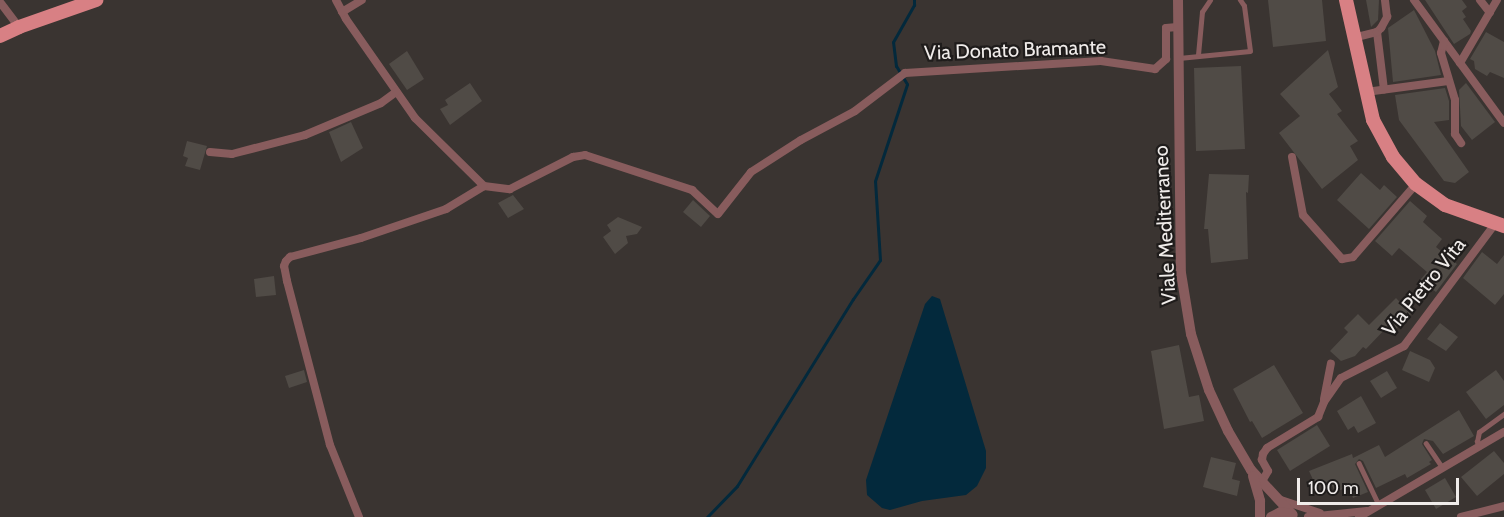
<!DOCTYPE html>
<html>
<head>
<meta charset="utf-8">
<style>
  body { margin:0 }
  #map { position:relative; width:1504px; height:517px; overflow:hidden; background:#3a3431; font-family:Cabin,sans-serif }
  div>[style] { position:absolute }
  .water>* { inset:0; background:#03293c }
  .stream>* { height:3px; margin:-1.5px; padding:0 1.5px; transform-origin:1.5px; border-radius:1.5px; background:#03293c }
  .building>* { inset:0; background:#504b46 }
  .service>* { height:4.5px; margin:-2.25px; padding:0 2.25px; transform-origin:2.25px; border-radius:2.25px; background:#885c5d }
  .minor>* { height:8px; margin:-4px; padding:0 4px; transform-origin:4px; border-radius:4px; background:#885c5d }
  .tertiary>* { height:10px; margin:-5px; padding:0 5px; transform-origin:5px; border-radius:5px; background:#885c5d }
  .primary>* { height:14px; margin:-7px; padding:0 7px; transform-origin:7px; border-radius:7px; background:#d88084 }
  span { translate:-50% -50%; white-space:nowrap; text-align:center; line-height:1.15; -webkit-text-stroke:4.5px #1f1c1b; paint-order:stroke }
  .street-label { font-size:20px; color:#f0ecea }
  .scale { position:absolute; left:1297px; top:478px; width:162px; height:27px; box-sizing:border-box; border:3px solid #f0ecea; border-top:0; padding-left:8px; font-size:18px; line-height:21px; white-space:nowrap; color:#f0ecea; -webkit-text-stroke:4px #1f1c1b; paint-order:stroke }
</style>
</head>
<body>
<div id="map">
  <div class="water">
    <i style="clip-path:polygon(932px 296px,940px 299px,986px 451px,986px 468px,977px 486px,966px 495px,922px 501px,890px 510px,882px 508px,867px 495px,866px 480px,925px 304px)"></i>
  </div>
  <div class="stream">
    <i style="left:707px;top:517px;width:43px;rotate:-45.9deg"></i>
    <i style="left:737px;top:486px;width:220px;rotate:-58.2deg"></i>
    <i style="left:853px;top:299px;width:47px;rotate:-55.3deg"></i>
    <i style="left:880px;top:260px;width:79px;rotate:-93.6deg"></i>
    <i style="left:875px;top:181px;width:102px;rotate:-71.7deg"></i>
    <i style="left:907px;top:84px;width:21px;rotate:-121deg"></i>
    <i style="left:896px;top:66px;width:24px;rotate:-97deg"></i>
    <i style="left:893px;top:42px;width:43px;rotate:-60.4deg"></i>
    <i style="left:914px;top:5px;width:5px;rotate:-90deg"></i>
  </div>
  <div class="building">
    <i style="clip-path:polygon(1268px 0,1322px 0,1326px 41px,1273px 47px)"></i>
    <i style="clip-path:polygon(1366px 0,1379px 0,1378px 20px,1371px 27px)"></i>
    <i style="clip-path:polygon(1425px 0,1462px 0,1467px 7px,1462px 11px,1466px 17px,1463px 19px,1471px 31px,1470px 34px,1454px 44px)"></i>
    <i style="clip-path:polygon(1414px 10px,1435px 51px,1441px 75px,1393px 82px,1388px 28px)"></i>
    <i style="clip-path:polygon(1486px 32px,1504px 42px,1504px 78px,1490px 72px,1487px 76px,1475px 69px,1474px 61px,1470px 59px)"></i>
    <i style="clip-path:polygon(1328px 50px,1338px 87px,1329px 94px,1342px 111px,1337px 114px,1358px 141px,1350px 146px,1358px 160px,1322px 189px,1279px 133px,1300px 116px,1280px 94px)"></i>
    <i style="clip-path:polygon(407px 51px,424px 79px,407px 90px,389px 64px)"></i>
    <i style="clip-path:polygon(1241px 66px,1245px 149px,1196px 151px,1194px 68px)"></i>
    <i style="clip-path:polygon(470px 83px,482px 101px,450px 125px,440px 109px,448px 105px,445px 100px)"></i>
    <i style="clip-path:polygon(1466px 83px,1495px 122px,1472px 140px,1461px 126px,1459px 90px)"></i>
    <i style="clip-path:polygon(1445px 88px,1449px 101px,1449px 120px,1434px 122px,1469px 172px,1455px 183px,1444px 181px,1399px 120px,1395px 95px)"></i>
    <i style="clip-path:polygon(351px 122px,363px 148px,341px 162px,329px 132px)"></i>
    <i style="clip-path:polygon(187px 141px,207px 146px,200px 170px,185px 166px,188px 158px,183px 156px)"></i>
    <i style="clip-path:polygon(1361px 173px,1380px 190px,1384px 185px,1397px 197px,1369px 229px,1337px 200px)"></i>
    <i style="clip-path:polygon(1209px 174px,1249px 175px,1248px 193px,1246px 192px,1248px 259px,1211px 263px,1208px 229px,1204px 229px)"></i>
    <i style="clip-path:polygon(513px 195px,524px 209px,508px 218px,498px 203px)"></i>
    <i style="clip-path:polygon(693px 200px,710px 216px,701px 227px,683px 212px)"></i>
    <i style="clip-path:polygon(1410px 201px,1427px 216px,1423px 222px,1442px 239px,1436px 247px,1457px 264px,1436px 292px,1420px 280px,1427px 272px,1399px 248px,1392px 256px,1375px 241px)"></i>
    <i style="clip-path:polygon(618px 217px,642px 227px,637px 234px,626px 236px,628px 243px,615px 254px,603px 237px,611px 231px,607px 225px)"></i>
    <i style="clip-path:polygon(1482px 252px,1497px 264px,1504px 255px,1504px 294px,1495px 305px,1463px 278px)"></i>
    <i style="clip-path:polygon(274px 276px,276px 295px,256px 297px,254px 279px)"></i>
    <i style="clip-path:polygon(1396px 298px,1411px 314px,1395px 330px,1390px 324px,1366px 349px,1363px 347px,1355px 356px,1341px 361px,1330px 351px,1348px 332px,1344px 328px,1358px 314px,1369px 325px)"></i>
    <i style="clip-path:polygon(1440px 323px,1458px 337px,1446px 351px,1427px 339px)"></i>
    <i style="clip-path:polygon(1179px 345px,1189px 397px,1199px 395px,1204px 421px,1164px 429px,1151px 351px)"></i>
    <i style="clip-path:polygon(1410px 351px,1430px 360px,1435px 368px,1429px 382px,1402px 370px)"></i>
    <i style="clip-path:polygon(1274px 365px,1303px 413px,1262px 438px,1252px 421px,1250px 422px,1233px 389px)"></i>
    <i style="clip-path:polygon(304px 370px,307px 382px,289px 388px,285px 376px)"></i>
    <i style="clip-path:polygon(1496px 370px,1504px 381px,1504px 405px,1486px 419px,1466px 392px)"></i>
    <i style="clip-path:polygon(1387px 371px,1397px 388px,1381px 398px,1370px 381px)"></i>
    <i style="clip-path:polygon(1361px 396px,1376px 423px,1358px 433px,1354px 426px,1348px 430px,1337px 411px)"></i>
    <i style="clip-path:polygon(1459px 410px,1474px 436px,1443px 454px,1433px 441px,1424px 439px,1422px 444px,1432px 460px,1429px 462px,1431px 464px,1407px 478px,1405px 474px,1376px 488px,1363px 461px,1359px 459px,1355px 464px,1368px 492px,1353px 498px,1349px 487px,1335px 492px,1330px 481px,1316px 486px,1309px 471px,1352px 454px,1353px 458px,1379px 445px,1385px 457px)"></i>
    <i style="clip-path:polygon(1317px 425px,1330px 446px,1290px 471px,1277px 450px)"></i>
    <i style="clip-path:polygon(1494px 451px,1504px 463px,1504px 474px,1477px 496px,1461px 477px)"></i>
    <i style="clip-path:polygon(1211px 457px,1236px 463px,1232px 479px,1240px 481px,1237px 496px,1203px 487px)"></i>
    <i style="clip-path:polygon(1445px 478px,1456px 497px,1436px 509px,1425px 490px)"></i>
  </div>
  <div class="service">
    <i style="left:1198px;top:55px;width:43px;rotate:-84.7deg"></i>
    <i style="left:1202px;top:12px;width:14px;rotate:-56deg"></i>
    <i style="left:1179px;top:58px;width:71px;rotate:-5.6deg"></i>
    <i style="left:1250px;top:51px;width:45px;rotate:-97.6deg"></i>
    <i style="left:1244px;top:6px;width:7px;rotate:-124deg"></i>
    <i style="left:1426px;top:443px;width:30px;rotate:56deg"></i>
    <i style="left:1480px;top:447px;width:6px;rotate:-121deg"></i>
    <i style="left:1477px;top:442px;width:10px;rotate:-79deg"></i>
    <i style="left:1479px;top:432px;width:31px;rotate:-36deg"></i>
    <i style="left:1359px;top:463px;width:47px;rotate:64.5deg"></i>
  </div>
  <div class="minor">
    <i style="left:336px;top:0;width:21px;rotate:62deg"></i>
    <i style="left:346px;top:19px;width:121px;rotate:55.1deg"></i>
    <i style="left:415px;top:118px;width:97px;rotate:44.6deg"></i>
    <i style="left:484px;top:186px;width:26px;rotate:7deg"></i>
    <i style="left:510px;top:189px;width:71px;rotate:-26.9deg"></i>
    <i style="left:573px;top:157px;width:12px;rotate:-9deg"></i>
    <i style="left:585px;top:155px;width:113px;rotate:18.1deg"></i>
    <i style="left:692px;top:190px;width:35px;rotate:43deg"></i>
    <i style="left:718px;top:214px;width:53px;rotate:-51.8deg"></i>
    <i style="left:751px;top:172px;width:59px;rotate:-32.6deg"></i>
    <i style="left:801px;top:140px;width:61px;rotate:-28.2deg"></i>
    <i style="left:855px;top:111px;width:63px;rotate:-37.2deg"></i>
    <i style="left:905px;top:73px;width:196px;rotate:-3.5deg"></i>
    <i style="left:1101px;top:61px;width:55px;rotate:8.4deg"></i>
    <i style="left:1155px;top:69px;width:15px;rotate:-42deg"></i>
    <i style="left:1166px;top:59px;width:31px;rotate:-90deg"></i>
    <i style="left:1166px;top:28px;width:11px;rotate:-5deg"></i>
    <i style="left:1414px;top:0;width:152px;rotate:53.8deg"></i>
    <i style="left:1480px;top:0;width:16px;rotate:52deg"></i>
    <i style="left:0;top:2px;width:31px;rotate:53deg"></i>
    <i style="left:342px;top:12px;width:23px;rotate:-31deg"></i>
    <i style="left:1377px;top:32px;width:58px;rotate:83.1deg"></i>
    <i style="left:1353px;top:38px;width:25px;rotate:-14deg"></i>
    <i style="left:1377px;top:32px;width:6px;rotate:-45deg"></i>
    <i style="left:1381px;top:28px;width:13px;rotate:-61deg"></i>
    <i style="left:1387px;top:17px;width:17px;rotate:-97deg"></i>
    <i style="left:1444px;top:41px;width:12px;rotate:104deg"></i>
    <i style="left:1441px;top:53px;width:49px;rotate:73.4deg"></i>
    <i style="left:1455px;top:100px;width:34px;rotate:90deg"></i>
    <i style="left:1455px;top:134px;width:11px;rotate:56deg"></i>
    <i style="left:1460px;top:63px;width:73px;rotate:-59.6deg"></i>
    <i style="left:1366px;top:92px;width:83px;rotate:-7.6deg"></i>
    <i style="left:210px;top:152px;width:22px;rotate:5deg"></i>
    <i style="left:232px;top:154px;width:75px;rotate:-14.6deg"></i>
    <i style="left:305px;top:135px;width:82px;rotate:-22.8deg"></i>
    <i style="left:381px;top:103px;width:19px;rotate:-36deg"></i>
    <i style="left:1292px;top:157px;width:59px;rotate:79.3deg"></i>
    <i style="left:1303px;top:215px;width:59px;rotate:48.4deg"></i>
    <i style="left:1342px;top:259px;width:11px;rotate:-10deg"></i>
    <i style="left:1353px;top:257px;width:96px;rotate:-49.2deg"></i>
    <i style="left:1324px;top:399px;width:36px;rotate:-79deg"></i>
    <i style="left:1261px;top:483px;width:14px;rotate:-60deg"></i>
    <i style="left:1268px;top:471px;width:13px;rotate:-119deg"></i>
    <i style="left:1262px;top:460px;width:6px;rotate:-81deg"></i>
    <i style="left:1263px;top:454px;width:7px;rotate:-56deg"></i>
    <i style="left:1267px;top:448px;width:60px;rotate:-31.3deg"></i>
    <i style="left:1318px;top:417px;width:16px;rotate:-68deg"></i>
    <i style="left:1324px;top:402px;width:29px;rotate:-55deg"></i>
    <i style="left:1341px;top:378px;width:71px;rotate:-26.9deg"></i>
    <i style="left:1404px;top:346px;width:152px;rotate:-53.3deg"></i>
    <i style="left:1281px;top:500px;width:41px;rotate:18.4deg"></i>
    <i style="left:359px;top:517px;width:78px;rotate:-111.9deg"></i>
    <i style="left:330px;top:445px;width:170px;rotate:-104.7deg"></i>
    <i style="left:287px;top:281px;width:15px;rotate:-101deg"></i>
    <i style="left:284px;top:266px;width:5px;rotate:-68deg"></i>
    <i style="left:286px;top:261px;width:6px;rotate:-45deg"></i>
    <i style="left:290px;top:257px;width:73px;rotate:-15deg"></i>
    <i style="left:361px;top:238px;width:90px;rotate:-18.8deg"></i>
    <i style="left:446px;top:209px;width:44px;rotate:-31.2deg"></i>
    <i style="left:1308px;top:517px;width:59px;rotate:-5.8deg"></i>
    <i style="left:1359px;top:517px;width:168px;rotate:-30.4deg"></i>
    <i style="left:1461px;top:517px;width:44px;rotate:-14.3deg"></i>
  </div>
  <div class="tertiary">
    <i style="left:1178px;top:0;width:273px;rotate:89.4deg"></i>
    <i style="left:1181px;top:273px;width:62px;rotate:80.7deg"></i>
    <i style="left:1191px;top:334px;width:59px;rotate:72.2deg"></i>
    <i style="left:1209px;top:390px;width:45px;rotate:65.1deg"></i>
    <i style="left:1228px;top:431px;width:45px;rotate:59.5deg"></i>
    <i style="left:1251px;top:470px;width:60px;rotate:47deg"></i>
    <i style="left:1253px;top:476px;width:26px;rotate:74deg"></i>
    <i style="left:1260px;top:501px;width:16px;rotate:90deg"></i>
    <i style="left:1271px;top:517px;width:11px;rotate:-27deg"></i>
    <i style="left:1281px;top:512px;width:12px;rotate:14deg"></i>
  </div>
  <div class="primary">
    <i style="left:1346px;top:0;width:123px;rotate:77.3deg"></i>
    <i style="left:1373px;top:120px;width:42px;rotate:61.6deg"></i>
    <i style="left:1393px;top:157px;width:35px;rotate:50deg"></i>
    <i style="left:1416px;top:184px;width:36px;rotate:36deg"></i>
    <i style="left:1445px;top:205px;width:63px;rotate:19.6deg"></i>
    <i style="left:0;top:36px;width:21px;rotate:-25deg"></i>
    <i style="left:19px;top:27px;width:82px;rotate:-19.3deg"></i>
  </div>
  <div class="street-label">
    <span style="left:1015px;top:50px;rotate:-2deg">Via Donato Bramante</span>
    <span style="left:1165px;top:225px;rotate:-93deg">Viale Mediterraneo</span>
    <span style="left:1424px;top:287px;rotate:-51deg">Via Pietro Vita</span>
  </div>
  <div class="scale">100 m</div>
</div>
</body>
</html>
